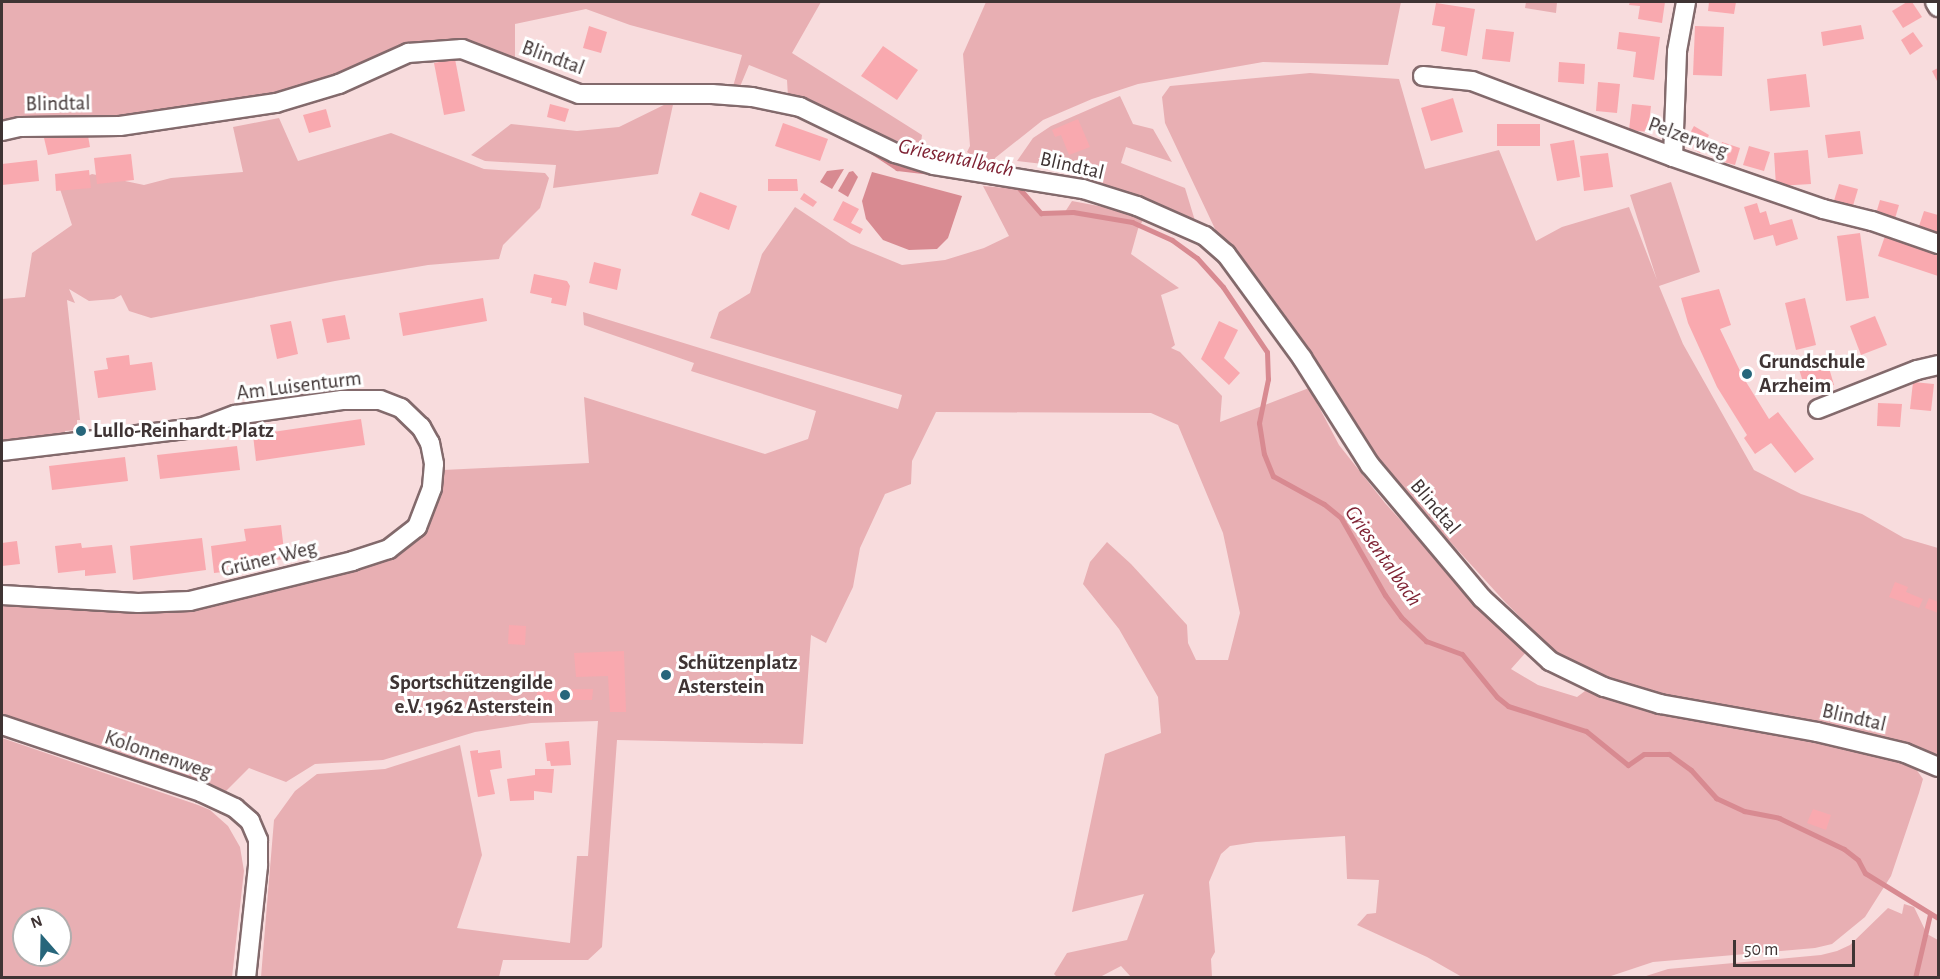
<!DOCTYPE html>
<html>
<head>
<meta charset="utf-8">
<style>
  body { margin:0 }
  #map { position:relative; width:1940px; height:979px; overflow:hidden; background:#f8dcdd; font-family:"Alegreya Sans",sans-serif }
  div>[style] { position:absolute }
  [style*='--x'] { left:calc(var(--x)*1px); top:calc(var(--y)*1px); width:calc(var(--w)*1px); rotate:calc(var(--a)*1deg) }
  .green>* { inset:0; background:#e8afb3 }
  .water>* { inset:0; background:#d88a91 }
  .stream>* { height:5px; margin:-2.5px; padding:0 2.5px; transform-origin:2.5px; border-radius:2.5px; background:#d88a91 }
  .building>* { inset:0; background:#f9a9af }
  .roads { filter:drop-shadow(2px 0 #836a6c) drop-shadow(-2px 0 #836a6c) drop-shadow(0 2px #836a6c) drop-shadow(0 -2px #836a6c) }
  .minor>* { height:18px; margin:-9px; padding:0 9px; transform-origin:9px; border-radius:9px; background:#fff }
  .dots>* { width:16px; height:16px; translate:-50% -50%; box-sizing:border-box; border:3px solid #fff; border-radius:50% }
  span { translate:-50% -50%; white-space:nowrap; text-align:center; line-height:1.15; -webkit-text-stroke:6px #fff; paint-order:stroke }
  .street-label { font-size:21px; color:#3f3434 }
  .poi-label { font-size:21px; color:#3f3434; font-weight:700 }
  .left { translate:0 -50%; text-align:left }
  .right { translate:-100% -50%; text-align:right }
  .water-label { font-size:22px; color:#7f2334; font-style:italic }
  .frame { position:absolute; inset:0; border:3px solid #3f3434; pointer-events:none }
  .north { position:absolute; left:12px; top:907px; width:60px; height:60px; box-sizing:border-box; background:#fff; border:2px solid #b2aeae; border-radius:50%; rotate:340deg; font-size:16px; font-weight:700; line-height:24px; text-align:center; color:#3f3434 }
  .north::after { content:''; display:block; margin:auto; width:21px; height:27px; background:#27667b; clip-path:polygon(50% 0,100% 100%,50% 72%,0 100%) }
  .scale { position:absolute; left:1733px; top:940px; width:122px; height:27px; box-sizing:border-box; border:3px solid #3f3434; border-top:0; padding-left:8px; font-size:18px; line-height:21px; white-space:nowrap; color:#3f3434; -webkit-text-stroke:4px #fff; paint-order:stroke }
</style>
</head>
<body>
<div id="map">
  <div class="green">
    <div style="clip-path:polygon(2px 2px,821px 2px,792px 53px,922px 135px,920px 150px,788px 97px,787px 80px,749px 65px,739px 89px,732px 90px,742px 55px,630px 25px,586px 9px,515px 24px,515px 63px,458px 45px,316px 88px,102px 122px,69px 117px,45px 117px,39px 122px,2px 121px)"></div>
    <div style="clip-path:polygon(986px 2px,1401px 2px,1388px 65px,1263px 62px,1138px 84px,1092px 99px,1043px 120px,995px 158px,993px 166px,984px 165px,967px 152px,970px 146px,963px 54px)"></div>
    <div style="clip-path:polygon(1526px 2px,1557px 2px,1556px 13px,1525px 8px)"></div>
    <div style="clip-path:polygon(1310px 73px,1399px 79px,1425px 169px,1499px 150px,1536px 241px,1562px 227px,1629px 207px,1657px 280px,1630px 195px,1671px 182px,1700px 272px,1659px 286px,1683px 344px,1754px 470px,1801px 494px,1862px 514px,1904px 538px,1938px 548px,1938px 754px,1652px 696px,1557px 654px,1506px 603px,1380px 465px,1247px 268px,1216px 231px,1165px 123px,1162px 97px,1170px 86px)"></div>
    <div style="clip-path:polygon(1120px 96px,1133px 124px,1153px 129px,1172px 162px,1126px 147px,1121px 163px,1185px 188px,1196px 224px,1113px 189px,1043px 164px,1017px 161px,1033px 138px,1051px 126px)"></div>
    <div style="clip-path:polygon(674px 100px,658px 174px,553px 188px,556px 165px,485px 161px,471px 155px,511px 124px,577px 131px,619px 127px)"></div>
    <div style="clip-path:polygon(279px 118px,298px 161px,391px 133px,484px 169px,545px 173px,549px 178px,540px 208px,503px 245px,499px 259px,428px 265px,335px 281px,151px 318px,129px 311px,121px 295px,114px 299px,89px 301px,69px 289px,75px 303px,67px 300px,80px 420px,77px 420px,77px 430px,65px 431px,65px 435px,2px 443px,2px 299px,25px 297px,32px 253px,72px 225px,60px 189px,92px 174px,144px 185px,171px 178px,243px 172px,233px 127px)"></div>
    <div style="clip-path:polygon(983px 186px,1018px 189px,1040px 215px,1063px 215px,1072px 201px,1146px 215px,1138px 229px,1131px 254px,1179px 288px,1161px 295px,1175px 345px,1171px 348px,1180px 352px,1222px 396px,1220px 422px,1309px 388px,1339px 445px,1385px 503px,1465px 591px,1528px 650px,1511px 669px,1538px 685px,1577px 697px,1589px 688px,1831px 739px,1911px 762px,1923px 779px,1919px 793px,1891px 876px,1865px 917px,1832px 944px,1815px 948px,1653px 962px,1608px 977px,1462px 977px,1427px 957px,1357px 925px,1367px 914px,1376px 913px,1379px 880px,1347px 879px,1345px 836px,1256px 842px,1230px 846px,1221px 854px,1209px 882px,1215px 952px,1211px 959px,1212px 977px,1131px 977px,1121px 966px,1100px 977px,1057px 977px,1054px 974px,1067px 953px,1127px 940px,1144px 894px,1072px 912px,1105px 754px,1161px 733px,1158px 697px,1119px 629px,1083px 584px,1090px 562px,1107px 542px,1131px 564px,1187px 625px,1188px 643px,1196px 660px,1228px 660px,1240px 613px,1223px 533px,1178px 425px,1151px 413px,936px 412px,912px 461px,911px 484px,885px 494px,860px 548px,853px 587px,826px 643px,811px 635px,803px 744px,617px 740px,602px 947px,588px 960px,503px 960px,499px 977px,261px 977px,274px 820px,295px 791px,317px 774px,385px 769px,460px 745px,482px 855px,457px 928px,570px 943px,577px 856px,588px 856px,598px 721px,531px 723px,475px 732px,383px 760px,315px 764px,286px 782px,249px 768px,226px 791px,2px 714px,2px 601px,138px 611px,172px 611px,226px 602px,350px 570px,426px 524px,435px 509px,443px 470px,589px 463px,584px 397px,765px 454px,808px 439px,816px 411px,691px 371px,694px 363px,584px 325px,583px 312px,898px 409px,902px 395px,710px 338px,719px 312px,750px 293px,762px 254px,795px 207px,851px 244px,902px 265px,945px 260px,984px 248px,1009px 236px)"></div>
    <div style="clip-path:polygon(evenodd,2px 738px,198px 805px,210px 810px,228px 826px,240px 847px,244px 871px,232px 977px,2px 977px,2px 738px,24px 919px,60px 919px,60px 955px,24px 955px,24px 919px)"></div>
    <div style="clip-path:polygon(1904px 904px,1914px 907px,1927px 934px,1938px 940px,1938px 977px,1643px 977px,1668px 969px,1821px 955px,1837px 951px,1850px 945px,1888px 908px,1902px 914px)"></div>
  </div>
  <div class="water">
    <div style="clip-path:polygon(844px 169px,832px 189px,820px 182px,827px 171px)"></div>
    <div style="clip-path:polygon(853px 171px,858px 177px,848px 197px,838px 191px,849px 172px)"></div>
    <div style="clip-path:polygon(872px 172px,962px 196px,948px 238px,937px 249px,909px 250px,883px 240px,866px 219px,862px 201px)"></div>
  </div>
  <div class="stream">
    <div style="--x:868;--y:149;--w:35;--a:33"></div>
    <div style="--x:897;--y:168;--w:34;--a:7"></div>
    <div style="--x:969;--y:179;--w:50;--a:9.3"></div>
    <div style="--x:1018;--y:187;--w:35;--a:49"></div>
    <div style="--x:1041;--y:213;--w:32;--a:-2"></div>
    <div style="--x:1073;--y:212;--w:60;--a:9.6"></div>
    <div style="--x:1132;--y:222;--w:44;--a:24.2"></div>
    <div style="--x:1172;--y:240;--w:31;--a:36"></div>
    <div style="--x:1197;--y:258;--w:39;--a:48"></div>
    <div style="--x:1223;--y:287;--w:78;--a:55.9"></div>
    <div style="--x:1267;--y:352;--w:27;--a:88"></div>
    <div style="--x:1268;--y:379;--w:45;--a:101.6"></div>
    <div style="--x:1259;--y:423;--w:31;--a:81"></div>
    <div style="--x:1264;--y:454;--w:24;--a:68"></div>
    <div style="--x:1273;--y:476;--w:58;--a:28.8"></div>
    <div style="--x:1324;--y:504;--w:22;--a:39"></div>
    <div style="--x:1341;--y:518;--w:89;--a:60.3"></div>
    <div style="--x:1385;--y:595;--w:27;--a:54"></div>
    <div style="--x:1401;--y:617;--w:35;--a:44"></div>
    <div style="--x:1426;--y:641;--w:38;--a:20"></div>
    <div style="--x:1462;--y:654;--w:55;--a:50.9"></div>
    <div style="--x:1497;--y:697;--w:14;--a:39"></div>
    <div style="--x:1508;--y:706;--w:82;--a:17.8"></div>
    <div style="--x:1586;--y:731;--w:54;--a:39"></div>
    <div style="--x:1628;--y:765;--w:19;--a:-35"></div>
    <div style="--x:1644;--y:754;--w:25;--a:0"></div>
    <div style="--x:1669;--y:754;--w:27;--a:36"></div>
    <div style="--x:1691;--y:770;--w:38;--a:48"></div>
    <div style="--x:1716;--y:798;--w:31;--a:25"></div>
    <div style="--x:1744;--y:811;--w:36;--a:11"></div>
    <div style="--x:1779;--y:818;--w:72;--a:25.5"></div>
    <div style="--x:1844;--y:849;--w:18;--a:38"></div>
    <div style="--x:1858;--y:860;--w:15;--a:62"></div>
    <div style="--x:1865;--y:873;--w:86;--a:31.7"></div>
    <div style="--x:1915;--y:978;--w:66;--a:-76.8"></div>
  </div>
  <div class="building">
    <div style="clip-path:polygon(1630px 2px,1665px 2px,1662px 23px,1638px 19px,1640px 6px,1629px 5px)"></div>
    <div style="clip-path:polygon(1709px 2px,1736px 2px,1734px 14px,1708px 11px)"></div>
    <div style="clip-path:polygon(1907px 2px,1912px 2px,1922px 17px,1903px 28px,1892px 11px)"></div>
    <div style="clip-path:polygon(1436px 3px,1475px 9px,1467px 56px,1441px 51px,1445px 27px,1432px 25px)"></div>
    <div style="clip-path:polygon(1861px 25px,1864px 39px,1823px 46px,1821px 32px)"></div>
    <div style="clip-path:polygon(589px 26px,607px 32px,601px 53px,583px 48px)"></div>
    <div style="clip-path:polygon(1695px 26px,1724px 27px,1722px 76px,1693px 75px)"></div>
    <div style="clip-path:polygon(1486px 29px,1514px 32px,1510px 62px,1482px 59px)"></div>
    <div style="clip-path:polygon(1619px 32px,1660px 37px,1654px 80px,1633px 77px,1636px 52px,1617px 49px)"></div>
    <div style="clip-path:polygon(1913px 32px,1923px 46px,1910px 55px,1901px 40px)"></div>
    <div style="clip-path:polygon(883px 46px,918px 70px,897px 100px,861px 76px)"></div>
    <div style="clip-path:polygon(455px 59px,465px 111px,444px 115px,434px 63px)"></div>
    <div style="clip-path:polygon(1559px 62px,1585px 64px,1584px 84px,1558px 82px)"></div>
    <div style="clip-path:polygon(1938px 68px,1938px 83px,1932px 71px)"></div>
    <div style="clip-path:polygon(1806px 74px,1810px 107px,1770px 111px,1767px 79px)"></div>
    <div style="clip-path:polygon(1598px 82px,1620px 84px,1617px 113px,1596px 111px)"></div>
    <div style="clip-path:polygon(1453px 98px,1463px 132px,1431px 141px,1421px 108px)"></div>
    <div style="clip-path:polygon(550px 104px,569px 109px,565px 122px,547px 117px)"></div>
    <div style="clip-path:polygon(1632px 104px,1651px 106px,1648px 132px,1629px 130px)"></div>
    <div style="clip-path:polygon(326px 109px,331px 127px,309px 133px,303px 115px)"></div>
    <div style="clip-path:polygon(1078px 119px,1090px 147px,1069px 155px,1061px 135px,1055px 137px,1052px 130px)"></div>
    <div style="clip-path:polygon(783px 123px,828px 139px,820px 161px,775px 146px)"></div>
    <div style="clip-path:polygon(1497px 124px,1540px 124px,1540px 146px,1497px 146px)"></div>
    <div style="clip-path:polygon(1694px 126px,1709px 135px,1700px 153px,1684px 144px)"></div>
    <div style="clip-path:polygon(87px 130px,90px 147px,48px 155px,44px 138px)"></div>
    <div style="clip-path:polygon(1860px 131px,1863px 154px,1828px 158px,1825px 135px)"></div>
    <div style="clip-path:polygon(1574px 140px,1580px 177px,1557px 181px,1550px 144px)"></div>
    <div style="clip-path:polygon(1722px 142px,1740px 148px,1735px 165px,1716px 160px)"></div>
    <div style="clip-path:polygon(1749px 146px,1770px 152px,1764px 171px,1743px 165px)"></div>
    <div style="clip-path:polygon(1808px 150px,1811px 184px,1776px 186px,1774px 153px)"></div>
    <div style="clip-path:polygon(1608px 153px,1613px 187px,1584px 191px,1580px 156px)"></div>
    <div style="clip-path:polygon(131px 154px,134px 180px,97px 184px,94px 158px)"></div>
    <div style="clip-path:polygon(37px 160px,39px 181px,2px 185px,2px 164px)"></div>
    <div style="clip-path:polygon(89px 170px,91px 188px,56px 191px,55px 174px)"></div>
    <div style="clip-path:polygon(768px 179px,797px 179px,798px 191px,768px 191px)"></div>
    <div style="clip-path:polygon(1839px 184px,1858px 189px,1852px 209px,1833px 204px)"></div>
    <div style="clip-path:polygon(700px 192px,737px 206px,729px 230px,691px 215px)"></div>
    <div style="clip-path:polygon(804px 193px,817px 202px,813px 207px,800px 199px)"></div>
    <div style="clip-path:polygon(1880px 200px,1899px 205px,1894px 222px,1875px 217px)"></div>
    <div style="clip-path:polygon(843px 201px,859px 209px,851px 223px,863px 229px,860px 234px,833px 220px)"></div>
    <div style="clip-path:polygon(1757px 203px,1760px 213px,1766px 211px,1770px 225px,1792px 219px,1798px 239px,1776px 246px,1773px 235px,1754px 240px,1744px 207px)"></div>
    <div style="clip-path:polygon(1924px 211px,1938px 215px,1938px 235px,1918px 229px)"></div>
    <div style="clip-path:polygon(1860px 233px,1869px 298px,1846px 301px,1837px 236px)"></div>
    <div style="clip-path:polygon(1885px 236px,1938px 253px,1938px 276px,1878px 256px)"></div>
    <div style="clip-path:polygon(594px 262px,621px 269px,617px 290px,589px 283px)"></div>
    <div style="clip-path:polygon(534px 274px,567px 281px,570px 286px,566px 306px,551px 303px,552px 298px,530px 293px)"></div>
    <div style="clip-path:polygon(1719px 289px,1731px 325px,1720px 329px,1743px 377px,1769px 419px,1778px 412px,1814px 459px,1795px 473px,1771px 443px,1755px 454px,1744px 438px,1747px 435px,1717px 387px,1688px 323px,1681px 298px)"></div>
    <div style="clip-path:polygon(483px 298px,487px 321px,403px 336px,399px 313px)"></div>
    <div style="clip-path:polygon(1805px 298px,1816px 345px,1796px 350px,1785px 303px)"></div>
    <div style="clip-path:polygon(345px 315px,350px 339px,327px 343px,322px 319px)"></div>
    <div style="clip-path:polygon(1875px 316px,1887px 345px,1861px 355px,1850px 326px)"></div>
    <div style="clip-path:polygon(291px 321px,298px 354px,277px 359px,270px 325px)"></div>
    <div style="clip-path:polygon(1219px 321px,1238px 330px,1224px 358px,1240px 373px,1229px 385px,1201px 359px)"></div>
    <div style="clip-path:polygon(129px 355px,130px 365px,152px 362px,156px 390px,98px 398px,94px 371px,108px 369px,106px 358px)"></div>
    <div style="clip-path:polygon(1827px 361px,1834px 385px,1806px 392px,1799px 369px)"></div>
    <div style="clip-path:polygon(1913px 382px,1934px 384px,1931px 411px,1910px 409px)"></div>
    <div style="clip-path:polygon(1878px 403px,1902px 404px,1900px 427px,1877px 426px)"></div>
    <div style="clip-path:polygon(361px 419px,365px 445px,256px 461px,253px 435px)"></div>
    <div style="clip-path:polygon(237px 446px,240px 470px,160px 479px,157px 455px)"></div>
    <div style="clip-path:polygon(125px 457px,128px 481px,52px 490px,49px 466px)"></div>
    <div style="clip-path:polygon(281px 525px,285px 559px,248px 563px,249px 569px,214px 573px,211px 546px,246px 541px,244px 529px)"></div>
    <div style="clip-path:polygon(202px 538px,206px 570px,133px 580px,130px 546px)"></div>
    <div style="clip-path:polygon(17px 541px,20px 564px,2px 566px,2px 543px)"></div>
    <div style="clip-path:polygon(81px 543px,82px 548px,112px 545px,116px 573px,85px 576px,85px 570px,58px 573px,55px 546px)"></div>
    <div style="clip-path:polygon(1895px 582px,1908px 587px,1906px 592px,1923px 599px,1919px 608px,1889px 597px)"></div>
    <div style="clip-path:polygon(1929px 598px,1938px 602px,1938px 613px,1925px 608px)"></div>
    <div style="clip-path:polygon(509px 625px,526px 626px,525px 645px,508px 644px)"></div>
    <div style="clip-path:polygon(624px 651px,626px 712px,610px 712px,608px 676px,576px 677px,574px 653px)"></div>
    <div style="clip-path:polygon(593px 689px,592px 700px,537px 700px,537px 690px)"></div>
    <div style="clip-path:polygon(569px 741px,571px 765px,551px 766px,550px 761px,547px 761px,545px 743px)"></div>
    <div style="clip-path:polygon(478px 750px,478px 753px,500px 750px,502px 768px,490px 770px,495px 794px,478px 797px,470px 751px)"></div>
    <div style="clip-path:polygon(535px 769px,554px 769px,552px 793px,534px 791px,534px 800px,510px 801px,507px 779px,535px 775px)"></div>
    <div style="clip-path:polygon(1813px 809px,1831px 815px,1826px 830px,1807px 823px)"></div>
  </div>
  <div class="roads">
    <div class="minor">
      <div style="--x:1935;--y:2;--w:6;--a:59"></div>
      <div style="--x:1423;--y:76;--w:49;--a:5.8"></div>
      <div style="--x:1472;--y:81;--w:215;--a:20.7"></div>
      <div style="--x:1673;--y:157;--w:159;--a:19.1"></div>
      <div style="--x:1823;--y:209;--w:50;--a:13.8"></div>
      <div style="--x:1872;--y:221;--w:70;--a:19.2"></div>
      <div style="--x:2;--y:131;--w:18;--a:-13"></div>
      <div style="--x:20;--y:127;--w:100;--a:-0.6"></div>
      <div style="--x:120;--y:126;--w:158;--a:-8.4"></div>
      <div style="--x:276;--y:103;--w:66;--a:-16.8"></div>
      <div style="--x:339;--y:84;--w:76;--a:-24.2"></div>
      <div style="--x:408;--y:53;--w:54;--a:-4.2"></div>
      <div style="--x:462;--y:49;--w:125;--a:21"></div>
      <div style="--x:579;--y:94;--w:133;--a:0"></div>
      <div style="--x:712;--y:94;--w:40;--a:4.3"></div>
      <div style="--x:752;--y:97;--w:49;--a:11.8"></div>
      <div style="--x:800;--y:107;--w:106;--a:25.8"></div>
      <div style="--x:895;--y:153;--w:41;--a:17.1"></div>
      <div style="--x:934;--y:165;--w:151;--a:9.2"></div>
      <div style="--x:1083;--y:189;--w:57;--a:17.5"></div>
      <div style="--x:1137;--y:206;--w:74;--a:23.8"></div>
      <div style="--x:1205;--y:236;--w:28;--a:41"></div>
      <div style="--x:1226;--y:254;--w:129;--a:53.8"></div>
      <div style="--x:1302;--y:358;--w:127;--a:57.6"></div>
      <div style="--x:1370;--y:465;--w:174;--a:49.9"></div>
      <div style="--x:1482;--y:598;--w:93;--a:42.8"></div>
      <div style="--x:1550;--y:661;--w:60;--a:25.7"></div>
      <div style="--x:1604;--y:687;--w:59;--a:16.9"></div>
      <div style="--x:1660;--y:704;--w:159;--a:10.1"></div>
      <div style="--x:1817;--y:732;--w:90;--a:13.4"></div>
      <div style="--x:1905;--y:753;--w:36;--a:23"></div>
      <div style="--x:1673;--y:157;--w:106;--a:-87.8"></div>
      <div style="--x:1677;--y:51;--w:50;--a:-79.6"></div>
      <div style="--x:1818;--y:409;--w:106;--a:-21.5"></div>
      <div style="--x:1917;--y:370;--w:22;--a:-13"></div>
      <div style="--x:2;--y:451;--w:202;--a:-6.8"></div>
      <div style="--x:203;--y:427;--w:34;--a:-21"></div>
      <div style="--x:235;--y:415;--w:108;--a:-8"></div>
      <div style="--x:342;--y:400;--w:38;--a:0"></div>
      <div style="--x:380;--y:400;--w:22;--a:21"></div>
      <div style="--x:401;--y:408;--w:28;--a:44"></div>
      <div style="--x:421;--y:427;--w:18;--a:61"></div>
      <div style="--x:430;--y:443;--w:21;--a:79"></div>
      <div style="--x:434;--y:464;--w:24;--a:95"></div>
      <div style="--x:432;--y:488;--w:42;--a:111"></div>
      <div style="--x:417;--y:527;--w:36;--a:142"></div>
      <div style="--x:389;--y:549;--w:38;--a:162"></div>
      <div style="--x:353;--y:561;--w:168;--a:166.2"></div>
      <div style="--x:190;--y:601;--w:52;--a:177.8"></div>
      <div style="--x:138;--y:603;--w:136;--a:-176.6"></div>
      <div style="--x:2;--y:725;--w:210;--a:18.6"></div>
      <div style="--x:201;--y:792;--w:38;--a:25"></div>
      <div style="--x:235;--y:808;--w:20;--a:41"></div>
      <div style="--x:250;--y:821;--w:21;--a:67"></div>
      <div style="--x:258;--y:840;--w:26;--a:90"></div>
      <div style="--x:258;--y:866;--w:113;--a:96.1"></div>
    </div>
  </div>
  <div class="dots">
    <div style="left:1747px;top:374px;background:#27667b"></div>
    <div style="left:81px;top:431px;background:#27667b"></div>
    <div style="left:666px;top:675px;background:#27667b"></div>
    <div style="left:565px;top:695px;background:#27667b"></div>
  </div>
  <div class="street-label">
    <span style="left:553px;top:58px;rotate:20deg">Blindtal</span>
    <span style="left:58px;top:104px;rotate:-1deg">Blindtal</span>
    <span style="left:1688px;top:138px;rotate:20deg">Pelzerweg</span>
    <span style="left:1072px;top:166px;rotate:13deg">Blindtal</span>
    <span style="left:299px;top:386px;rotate:-7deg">Am Luisenturm</span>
    <span style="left:1435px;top:507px;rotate:50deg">Blindtal</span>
    <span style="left:269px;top:559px;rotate:-14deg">Grüner Weg</span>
    <span style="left:1854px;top:718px;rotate:13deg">Blindtal</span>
    <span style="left:158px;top:755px;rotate:19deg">Kolonnenweg</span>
  </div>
  <div class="poi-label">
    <span class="left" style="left:1759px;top:374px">Grundschule<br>Arzheim</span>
    <span class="left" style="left:93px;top:431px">Lullo-Reinhardt-Platz</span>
    <span class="left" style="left:678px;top:675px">Schützenplatz<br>Asterstein</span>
    <span class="right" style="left:553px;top:695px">Sportschützengilde<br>e.V. 1962 Asterstein</span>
  </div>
  <div class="water-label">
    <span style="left:956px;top:158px;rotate:12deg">Griesentalbach</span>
    <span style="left:1383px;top:556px;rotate:55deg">Griesentalbach</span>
  </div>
  <div class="frame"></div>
  <div class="north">N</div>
  <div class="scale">50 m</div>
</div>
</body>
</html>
